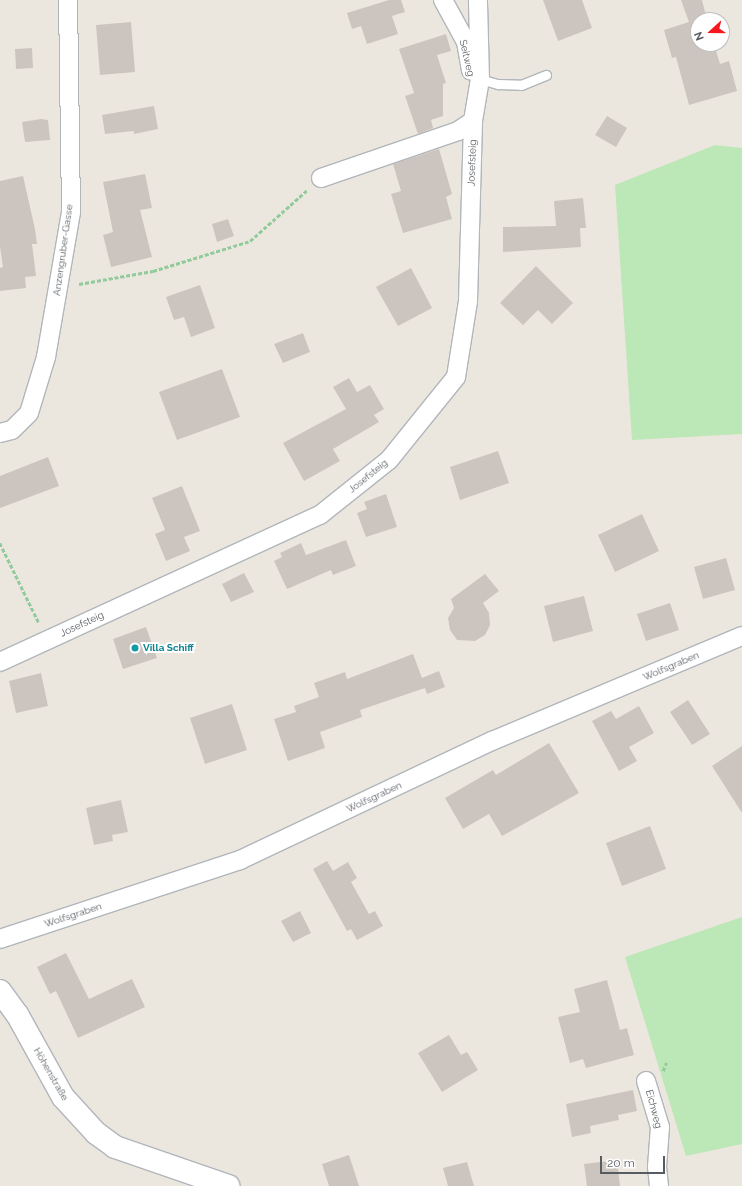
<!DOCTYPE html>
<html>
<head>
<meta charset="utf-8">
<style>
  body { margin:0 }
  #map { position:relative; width:742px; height:1186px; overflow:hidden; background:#ece7de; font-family:Raleway,sans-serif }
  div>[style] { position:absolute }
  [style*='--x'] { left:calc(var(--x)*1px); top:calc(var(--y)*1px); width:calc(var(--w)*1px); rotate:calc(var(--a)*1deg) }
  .green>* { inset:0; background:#bce7b7 }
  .building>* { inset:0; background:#ccc5bf }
  .path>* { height:2.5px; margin-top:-1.25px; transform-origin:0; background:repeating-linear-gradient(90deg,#91cb9b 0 4px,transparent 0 6px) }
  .roads { filter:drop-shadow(1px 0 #b1b6bb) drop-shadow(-1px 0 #b1b6bb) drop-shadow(0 1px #b1b6bb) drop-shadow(0 -1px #b1b6bb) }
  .lane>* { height:9px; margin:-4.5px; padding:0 4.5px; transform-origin:4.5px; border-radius:4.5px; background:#fff }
  .street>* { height:18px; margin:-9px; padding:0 9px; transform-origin:9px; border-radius:9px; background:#fff }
  .secondary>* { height:22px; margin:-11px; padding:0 11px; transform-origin:11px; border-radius:11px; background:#fff }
  .dots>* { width:11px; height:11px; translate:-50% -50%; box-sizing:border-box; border:2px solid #fff; border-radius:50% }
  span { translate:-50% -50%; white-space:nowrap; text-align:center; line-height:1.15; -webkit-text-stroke:4px #fff; paint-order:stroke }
  .street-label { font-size:10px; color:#575c61 }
  .culture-label { font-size:10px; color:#0d838f; font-weight:700 }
  .left { translate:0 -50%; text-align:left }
  .north { position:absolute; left:690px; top:12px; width:40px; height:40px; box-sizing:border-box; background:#fff; border:1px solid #bcbec0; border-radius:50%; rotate:249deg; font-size:11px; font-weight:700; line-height:16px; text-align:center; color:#575c61 }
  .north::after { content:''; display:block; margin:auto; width:14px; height:18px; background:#f7181f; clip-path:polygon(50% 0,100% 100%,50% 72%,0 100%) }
  .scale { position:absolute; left:600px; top:1156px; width:65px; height:18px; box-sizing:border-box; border:2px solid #575c61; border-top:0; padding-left:5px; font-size:12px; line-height:14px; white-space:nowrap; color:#575c61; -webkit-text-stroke:3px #fff; paint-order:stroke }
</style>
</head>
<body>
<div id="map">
  <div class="green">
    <div style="clip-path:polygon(715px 145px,742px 148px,742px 434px,632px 440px,615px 185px)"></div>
    <div style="clip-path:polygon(742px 917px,742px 1144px,686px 1156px,625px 957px)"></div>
  </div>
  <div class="building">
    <div style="clip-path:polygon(389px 0,401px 0,405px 12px,392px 16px,398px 34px,367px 44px,361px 26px,352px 29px,347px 13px)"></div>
    <div style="clip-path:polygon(543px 0,582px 0,592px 28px,558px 41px)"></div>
    <div style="clip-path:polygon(681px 0,702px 0,707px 20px,698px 20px,698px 44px,714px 44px,720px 64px,729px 61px,737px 91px,689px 105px,676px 57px,672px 58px,664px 30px,689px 22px)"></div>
    <div style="clip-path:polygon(131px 22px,135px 72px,100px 75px,96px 25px)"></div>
    <div style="clip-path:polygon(446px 34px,451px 51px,437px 55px,446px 83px,443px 84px,443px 116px,431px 120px,433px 128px,418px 134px,405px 96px,414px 93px,399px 49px)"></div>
    <div style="clip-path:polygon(32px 48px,33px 68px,16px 69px,15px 49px)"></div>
    <div style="clip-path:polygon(154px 106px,158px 129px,134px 134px,134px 131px,105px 134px,102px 115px)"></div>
    <div style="clip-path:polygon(607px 116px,627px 128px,616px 147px,595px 135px)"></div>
    <div style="clip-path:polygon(41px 119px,48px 120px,50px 140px,25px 142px,22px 122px)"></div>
    <div style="clip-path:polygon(439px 149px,452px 194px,446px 197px,452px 219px,403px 233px,391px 194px,401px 191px,393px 164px)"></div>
    <div style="clip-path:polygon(145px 174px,152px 208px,140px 210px,152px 257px,111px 267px,103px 235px,113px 232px,103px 182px)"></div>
    <div style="clip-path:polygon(23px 176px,35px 229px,37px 244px,32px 244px,36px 276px,25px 277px,26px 288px,0 291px,0 268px,3px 267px,0 247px,0 181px)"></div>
    <div style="clip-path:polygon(583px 198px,586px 228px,580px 228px,581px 247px,503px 252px,503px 227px,556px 226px,554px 201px)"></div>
    <div style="clip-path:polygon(228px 219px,234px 236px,217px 242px,212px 224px)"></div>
    <div style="clip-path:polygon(536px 266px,573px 303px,552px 324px,538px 310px,523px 325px,500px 303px)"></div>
    <div style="clip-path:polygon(411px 268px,432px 308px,398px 326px,376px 287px)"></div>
    <div style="clip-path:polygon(200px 285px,215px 328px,191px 337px,184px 317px,174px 320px,166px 297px)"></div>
    <div style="clip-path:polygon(303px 333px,310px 352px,283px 363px,274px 344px)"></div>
    <div style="clip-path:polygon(222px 369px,240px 417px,177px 440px,159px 392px)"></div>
    <div style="clip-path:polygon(349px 378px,357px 392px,370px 385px,384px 409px,374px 415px,379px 422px,333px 449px,340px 461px,304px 481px,283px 443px,346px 409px,333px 387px)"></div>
    <div style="clip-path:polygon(498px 451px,509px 483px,460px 500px,450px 467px)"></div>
    <div style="clip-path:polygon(48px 457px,59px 486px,0 508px,0 476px)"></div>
    <div style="clip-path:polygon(182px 486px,200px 531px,184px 537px,190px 551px,166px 561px,155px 534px,165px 530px,152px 498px)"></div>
    <div style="clip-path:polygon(386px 494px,397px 527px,366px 537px,357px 513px,367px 509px,364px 502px)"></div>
    <div style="clip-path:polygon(642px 514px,659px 551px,615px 572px,598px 535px)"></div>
    <div style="clip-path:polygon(346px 540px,356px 566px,333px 575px,331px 570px,287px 589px,274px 561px,282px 557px,280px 553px,301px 543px,306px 555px)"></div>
    <div style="clip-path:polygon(726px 558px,735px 590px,703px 599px,694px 567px)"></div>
    <div style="clip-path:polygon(244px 573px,254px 592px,231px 602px,222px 584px)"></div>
    <div style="clip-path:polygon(485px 574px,499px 591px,483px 603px,489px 613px,490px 625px,485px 635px,475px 641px,457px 640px,450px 630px,448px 618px,454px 608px,451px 599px)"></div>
    <div style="clip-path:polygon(584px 596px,593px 631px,553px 642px,544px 606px)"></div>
    <div style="clip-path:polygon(670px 603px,679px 630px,646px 641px,637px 614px)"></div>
    <div style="clip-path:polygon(146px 627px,157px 658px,123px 669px,113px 639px)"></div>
    <div style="clip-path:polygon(413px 654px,422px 678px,439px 671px,445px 687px,427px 694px,425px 688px,360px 710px,362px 717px,320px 732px,325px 748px,288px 761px,274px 719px,296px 712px,294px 706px,319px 697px,314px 683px,345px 672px,347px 679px)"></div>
    <div style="clip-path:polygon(41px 673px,48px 706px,16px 713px,9px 681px)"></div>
    <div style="clip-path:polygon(688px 700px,710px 734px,692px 745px,670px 712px)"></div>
    <div style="clip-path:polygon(232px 704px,247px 750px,205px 764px,190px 718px)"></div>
    <div style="clip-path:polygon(639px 706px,654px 733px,629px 747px,637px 761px,619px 771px,592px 721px,611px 711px,616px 719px)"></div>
    <div style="clip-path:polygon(549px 743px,579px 793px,502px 836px,489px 814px,463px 829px,445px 798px,493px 770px,496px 775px)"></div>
    <div style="clip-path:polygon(742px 746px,742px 813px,712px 766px)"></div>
    <div style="clip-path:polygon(121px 800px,128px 832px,112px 835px,113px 841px,94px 845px,86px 808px)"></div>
    <div style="clip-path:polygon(650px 826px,666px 869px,622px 886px,606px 843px)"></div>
    <div style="clip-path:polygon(327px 861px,333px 871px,348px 862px,357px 878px,351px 882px,369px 914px,375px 911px,383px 926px,357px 940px,351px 929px,347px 931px,313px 869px)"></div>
    <div style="clip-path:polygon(300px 911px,311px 933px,293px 942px,281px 921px)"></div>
    <div style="clip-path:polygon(66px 953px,89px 999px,132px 979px,145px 1007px,78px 1038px,56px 991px,50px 994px,37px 967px)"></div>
    <div style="clip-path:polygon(607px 980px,620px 1030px,627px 1028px,634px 1055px,586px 1068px,583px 1059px,570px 1063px,558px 1017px,580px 1012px,574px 989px)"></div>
    <div style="clip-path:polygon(449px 1035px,461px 1055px,467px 1052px,478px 1070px,442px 1092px,418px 1053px)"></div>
    <div style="clip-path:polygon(633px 1090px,637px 1111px,618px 1115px,619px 1120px,590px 1126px,591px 1133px,572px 1137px,566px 1104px)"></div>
    <div style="clip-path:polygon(349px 1155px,359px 1186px,329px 1186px,322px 1164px)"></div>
    <div style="clip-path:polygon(617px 1160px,620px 1186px,587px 1186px,584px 1164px)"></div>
    <div style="clip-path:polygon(467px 1162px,474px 1186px,448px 1186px,443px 1168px)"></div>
  </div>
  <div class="path">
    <div style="--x:79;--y:284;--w:75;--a:-10"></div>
    <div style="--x:153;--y:271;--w:102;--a:-17.2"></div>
    <div style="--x:250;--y:241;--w:76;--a:-41.8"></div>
    <div style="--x:0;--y:543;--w:89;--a:64"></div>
    <div style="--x:663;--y:1071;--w:9;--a:-69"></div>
  </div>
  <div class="roads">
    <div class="lane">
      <div style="--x:480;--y:79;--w:19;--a:16"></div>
      <div style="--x:498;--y:84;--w:23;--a:2"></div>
      <div style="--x:521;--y:85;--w:27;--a:-22"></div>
    </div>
    <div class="street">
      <div style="--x:443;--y:0;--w:48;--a:61.3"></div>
      <div style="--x:466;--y:42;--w:29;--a:80"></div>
      <div style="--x:321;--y:178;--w:145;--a:-18.9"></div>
      <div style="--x:458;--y:131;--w:18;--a:-34"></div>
      <div style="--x:0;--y:433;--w:12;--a:-14"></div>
      <div style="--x:12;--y:430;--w:24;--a:-45"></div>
      <div style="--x:29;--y:413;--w:59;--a:-73.1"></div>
      <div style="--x:46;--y:357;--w:147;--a:-80.2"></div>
      <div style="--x:71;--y:212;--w:212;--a:-90.8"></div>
      <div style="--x:0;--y:662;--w:352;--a:-24.7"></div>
      <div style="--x:320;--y:515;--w:88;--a:-38.6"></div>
      <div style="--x:389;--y:460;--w:107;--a:-51.1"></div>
      <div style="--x:456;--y:377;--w:77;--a:-81"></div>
      <div style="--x:468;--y:301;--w:180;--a:-88.4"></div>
      <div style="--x:473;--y:121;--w:43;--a:-80.5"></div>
      <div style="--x:480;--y:79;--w:79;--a:-91.5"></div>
      <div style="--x:0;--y:939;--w:253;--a:-18.2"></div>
      <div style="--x:240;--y:860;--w:279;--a:-25.3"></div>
      <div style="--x:492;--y:741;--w:271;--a:-22.8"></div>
      <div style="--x:646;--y:1081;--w:48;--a:73.1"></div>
      <div style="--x:660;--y:1127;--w:40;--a:94.3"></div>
      <div style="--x:657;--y:1167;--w:19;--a:84"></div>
    </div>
    <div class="secondary">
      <div style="--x:0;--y:991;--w:29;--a:54"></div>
      <div style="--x:17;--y:1014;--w:95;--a:61"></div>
      <div style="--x:63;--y:1097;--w:49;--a:47.5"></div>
      <div style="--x:96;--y:1133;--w:24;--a:36"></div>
      <div style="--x:115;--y:1147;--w:120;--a:19"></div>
    </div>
  </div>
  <div class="dots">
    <div style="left:135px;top:648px;background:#0f9aa8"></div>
  </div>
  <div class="street-label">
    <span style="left:467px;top:58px;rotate:77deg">Seitweg</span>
    <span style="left:472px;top:163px;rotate:-88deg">Josefsteig</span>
    <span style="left:63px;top:250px;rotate:-82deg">Anzengruber-Gasse</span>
    <span style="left:368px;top:476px;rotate:-39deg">Josefsteig</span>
    <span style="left:82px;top:624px;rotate:-25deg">Josefsteig</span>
    <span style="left:671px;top:666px;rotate:-23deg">Wolfsgraben</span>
    <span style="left:374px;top:797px;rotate:-25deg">Wolfsgraben</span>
    <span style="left:73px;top:915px;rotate:-18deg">Wolfsgraben</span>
    <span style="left:51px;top:1074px;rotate:60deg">Höhenstraße</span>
    <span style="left:654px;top:1109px;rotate:75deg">Eichweg</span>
  </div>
  <div class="culture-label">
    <span class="left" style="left:143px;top:648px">Villa Schiff</span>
  </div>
  <div class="north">N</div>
  <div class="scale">20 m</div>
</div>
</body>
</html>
